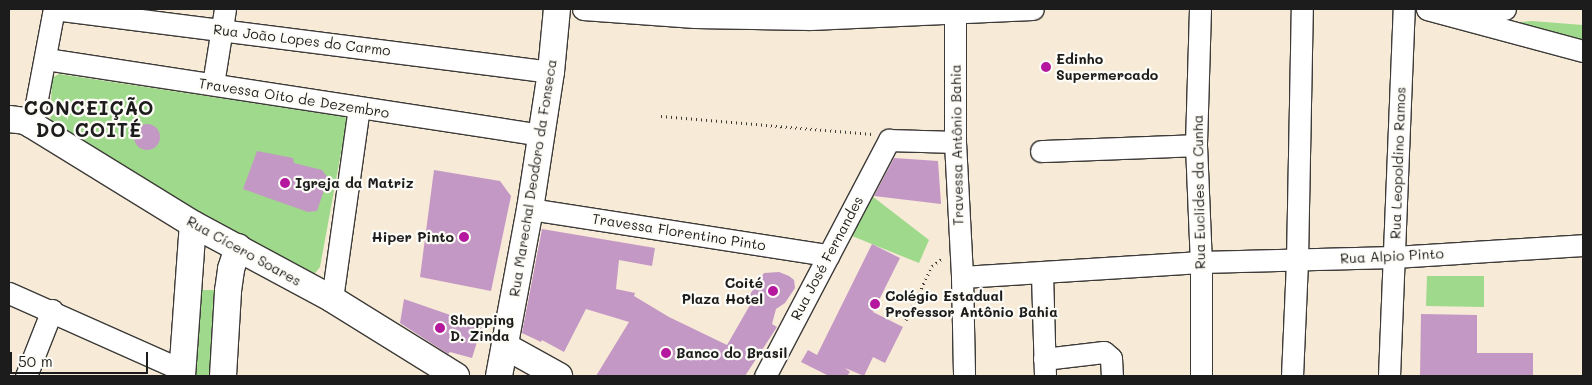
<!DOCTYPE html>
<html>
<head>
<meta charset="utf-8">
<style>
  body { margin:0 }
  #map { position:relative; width:1592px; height:385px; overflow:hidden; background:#f7ead7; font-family:Mali,sans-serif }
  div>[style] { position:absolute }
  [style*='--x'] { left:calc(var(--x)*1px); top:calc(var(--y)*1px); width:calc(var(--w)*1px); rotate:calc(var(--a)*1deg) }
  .green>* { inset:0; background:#9fd98b }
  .building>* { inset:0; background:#c498c5 }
  .round { border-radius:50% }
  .path>* { height:3px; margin-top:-1.5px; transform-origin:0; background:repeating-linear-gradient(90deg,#3d3b38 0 1px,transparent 0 5px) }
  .roads { filter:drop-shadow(1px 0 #3d3b38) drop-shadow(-1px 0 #3d3b38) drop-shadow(0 1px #3d3b38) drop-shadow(0 -1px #3d3b38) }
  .minor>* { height:21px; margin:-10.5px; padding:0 10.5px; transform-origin:10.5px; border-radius:10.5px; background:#fff }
  .major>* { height:26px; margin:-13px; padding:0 13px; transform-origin:13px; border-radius:13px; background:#fff }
  .dots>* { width:14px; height:14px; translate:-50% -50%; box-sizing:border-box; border:2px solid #fdfcf7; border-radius:50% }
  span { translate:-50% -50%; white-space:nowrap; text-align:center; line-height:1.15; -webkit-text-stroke:4.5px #fdfcf7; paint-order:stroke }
  .street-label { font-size:14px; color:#1c1c1c }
  .poi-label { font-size:14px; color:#1c1c1c; font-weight:700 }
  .left { translate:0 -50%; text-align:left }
  .right { translate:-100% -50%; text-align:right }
  .district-label { font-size:19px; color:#1c1c1c; font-weight:700; letter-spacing:1px }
  .frame { position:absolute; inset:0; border:10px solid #1c1c1c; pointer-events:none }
  .scale { position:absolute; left:10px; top:352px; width:138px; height:22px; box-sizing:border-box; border:2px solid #1c1c1c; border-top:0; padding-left:6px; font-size:15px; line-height:18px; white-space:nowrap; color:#1c1c1c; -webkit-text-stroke:4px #fdfcf7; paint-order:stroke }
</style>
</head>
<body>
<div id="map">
  <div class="green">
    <div style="clip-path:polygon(1532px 21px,1583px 25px,1583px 43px,1508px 23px)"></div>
    <div style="clip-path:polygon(59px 74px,345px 117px,347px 120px,320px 267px,312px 277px,50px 131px,52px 78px)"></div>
    <div style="clip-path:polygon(872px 196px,929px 240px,919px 263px,852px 236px)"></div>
    <div style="clip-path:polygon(1427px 276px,1484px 276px,1484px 307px,1426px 306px)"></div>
    <div style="clip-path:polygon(195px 290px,221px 290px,216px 376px,189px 376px)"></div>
  </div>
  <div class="building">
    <div class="round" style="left:134px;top:124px;width:26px;height:26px"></div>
    <div style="clip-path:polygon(257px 151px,293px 158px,294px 163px,322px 170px,328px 178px,317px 211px,308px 212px,243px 189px)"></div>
    <div style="clip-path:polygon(894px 158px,938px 161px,941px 204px,874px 196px)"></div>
    <div style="clip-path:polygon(434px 170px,500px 181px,511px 196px,491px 291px,420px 277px)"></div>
    <div style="clip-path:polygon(542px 229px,655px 248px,652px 266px,619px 260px,616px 289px,635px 293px,634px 296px,669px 317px,727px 345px,754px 298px,749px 296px,764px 273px,779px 272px,789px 276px,794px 280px,795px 288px,785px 303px,776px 309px,772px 324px,777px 327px,745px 376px,596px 376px,629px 322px,586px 309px,564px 352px,542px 340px,541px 342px,522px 333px)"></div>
    <div style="clip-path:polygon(872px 244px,900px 258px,873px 312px,903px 327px,885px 363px,873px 357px,864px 376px,845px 368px,850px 372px,847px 376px,829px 376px,801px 362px,808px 350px,817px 355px)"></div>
    <div style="clip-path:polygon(404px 299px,482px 326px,472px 358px,450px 352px,448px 354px,400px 323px)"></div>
    <div style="clip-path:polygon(1421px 314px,1477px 315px,1477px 353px,1533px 353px,1533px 376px,1420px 376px)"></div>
  </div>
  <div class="path">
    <div style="--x:661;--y:116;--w:212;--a:4.9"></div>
    <div style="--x:906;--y:320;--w:60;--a:-64.3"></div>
    <div style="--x:932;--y:266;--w:14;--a:-36"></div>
  </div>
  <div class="roads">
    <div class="minor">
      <div style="--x:54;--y:9;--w:501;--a:7.22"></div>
      <div style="--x:583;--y:9;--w:112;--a:4.1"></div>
      <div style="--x:695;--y:17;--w:115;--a:1"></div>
      <div style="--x:810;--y:19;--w:223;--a:-2.6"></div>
      <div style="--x:1200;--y:9;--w:136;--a:91.7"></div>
      <div style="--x:1196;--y:145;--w:117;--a:87.6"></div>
      <div style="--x:1201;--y:262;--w:114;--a:90"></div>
      <div style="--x:1427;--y:9;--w:162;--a:15.1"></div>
      <div style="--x:1459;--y:11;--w:46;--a:-2.5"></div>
      <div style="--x:955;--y:12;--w:130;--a:90"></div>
      <div style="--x:955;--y:142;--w:135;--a:87"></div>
      <div style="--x:962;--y:277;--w:99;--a:88.8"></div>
      <div style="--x:46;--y:59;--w:502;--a:8.71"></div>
      <div style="--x:213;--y:84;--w:76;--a:-80.9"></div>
      <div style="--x:32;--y:125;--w:118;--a:-79.3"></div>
      <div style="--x:1041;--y:151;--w:155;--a:-2.2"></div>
      <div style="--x:530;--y:209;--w:302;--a:8.8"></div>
      <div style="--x:1042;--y:274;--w:102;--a:88.3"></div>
      <div style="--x:962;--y:277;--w:239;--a:-3.6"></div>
      <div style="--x:1201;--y:262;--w:193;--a:-1.5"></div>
      <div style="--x:1394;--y:257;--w:189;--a:-3.6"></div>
      <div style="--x:9;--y:293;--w:189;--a:24"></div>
      <div style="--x:332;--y:299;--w:193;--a:-82"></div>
      <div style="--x:1044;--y:359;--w:60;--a:-6.7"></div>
      <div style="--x:1104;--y:352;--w:9;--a:41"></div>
      <div style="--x:1111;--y:358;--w:18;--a:87"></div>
      <div style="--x:26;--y:376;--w:71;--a:-68.5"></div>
      <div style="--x:765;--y:376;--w:267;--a:-62.3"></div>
      <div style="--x:889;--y:140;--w:66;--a:1.7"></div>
      <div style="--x:1292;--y:376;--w:116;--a:-87.5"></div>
      <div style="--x:1297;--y:260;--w:251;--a:-88.9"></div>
      <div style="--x:1389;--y:376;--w:367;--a:-87.7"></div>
    </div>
    <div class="major">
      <div style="--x:9;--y:119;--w:16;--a:7"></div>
      <div style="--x:25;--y:121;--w:8;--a:30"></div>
      <div style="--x:32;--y:125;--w:189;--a:31.6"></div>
      <div style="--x:193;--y:224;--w:158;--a:28.3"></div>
      <div style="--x:332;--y:299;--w:146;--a:31.8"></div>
      <div style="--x:505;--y:346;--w:62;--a:29.1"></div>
      <div style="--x:182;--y:376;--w:152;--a:-85.9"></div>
      <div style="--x:223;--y:376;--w:85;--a:-86.6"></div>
      <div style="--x:228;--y:291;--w:22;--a:-82"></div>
      <div style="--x:231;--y:269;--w:23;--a:-72"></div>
      <div style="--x:499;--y:376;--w:170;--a:-79.5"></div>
      <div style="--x:530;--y:209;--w:139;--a:-81.3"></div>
      <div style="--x:551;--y:72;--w:63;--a:-84.6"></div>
    </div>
  </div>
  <div class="dots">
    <div style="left:1046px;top:67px;background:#b5179e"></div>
    <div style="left:285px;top:183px;background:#b5179e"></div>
    <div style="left:464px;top:237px;background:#b5179e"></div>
    <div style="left:773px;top:291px;background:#b5179e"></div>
    <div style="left:875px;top:304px;background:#b5179e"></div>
    <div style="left:440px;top:328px;background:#b5179e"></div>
    <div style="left:666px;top:353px;background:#b5179e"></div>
  </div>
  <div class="street-label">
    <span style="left:302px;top:40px;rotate:7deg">Rua João Lopes do Carmo</span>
    <span style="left:294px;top:98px;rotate:9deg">Travessa Oito de Dezembro</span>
    <span style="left:957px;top:145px;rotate:-91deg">Travessa Antônio Bahia</span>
    <span style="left:1398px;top:163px;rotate:-88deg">Rua Leopoldino Ramos</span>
    <span style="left:533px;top:178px;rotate:-81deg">Rua Marechal Deodoro da Fonseca</span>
    <span style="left:1199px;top:192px;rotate:-91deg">Rua Euclides da Cunha</span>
    <span style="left:679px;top:232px;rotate:9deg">Travessa Florentino Pinto</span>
    <span style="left:244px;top:251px;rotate:29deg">Rua Cícero Soares</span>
    <span style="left:1392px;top:256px;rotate:-3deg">Rua Alpio Pinto</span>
    <span style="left:827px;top:258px;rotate:-62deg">Rua José Fernandes</span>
  </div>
  <div class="poi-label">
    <span class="left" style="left:1056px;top:67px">Edinho<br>Supermercado</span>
    <span class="left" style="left:295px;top:183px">Igreja da Matriz</span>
    <span class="right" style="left:454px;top:237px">Hiper Pinto</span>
    <span class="right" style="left:763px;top:291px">Coité<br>Plaza Hotel</span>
    <span class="left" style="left:885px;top:304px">Colégio Estadual<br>Professor Antônio Bahia</span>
    <span class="left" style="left:450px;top:328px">Shopping<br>D. Zinda</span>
    <span class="left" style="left:676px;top:353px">Banco do Brasil</span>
  </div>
  <div class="district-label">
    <span style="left:89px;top:119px">CONCEIÇÃO<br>DO COITÉ</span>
  </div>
  <div class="frame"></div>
  <div class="scale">50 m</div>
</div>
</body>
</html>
